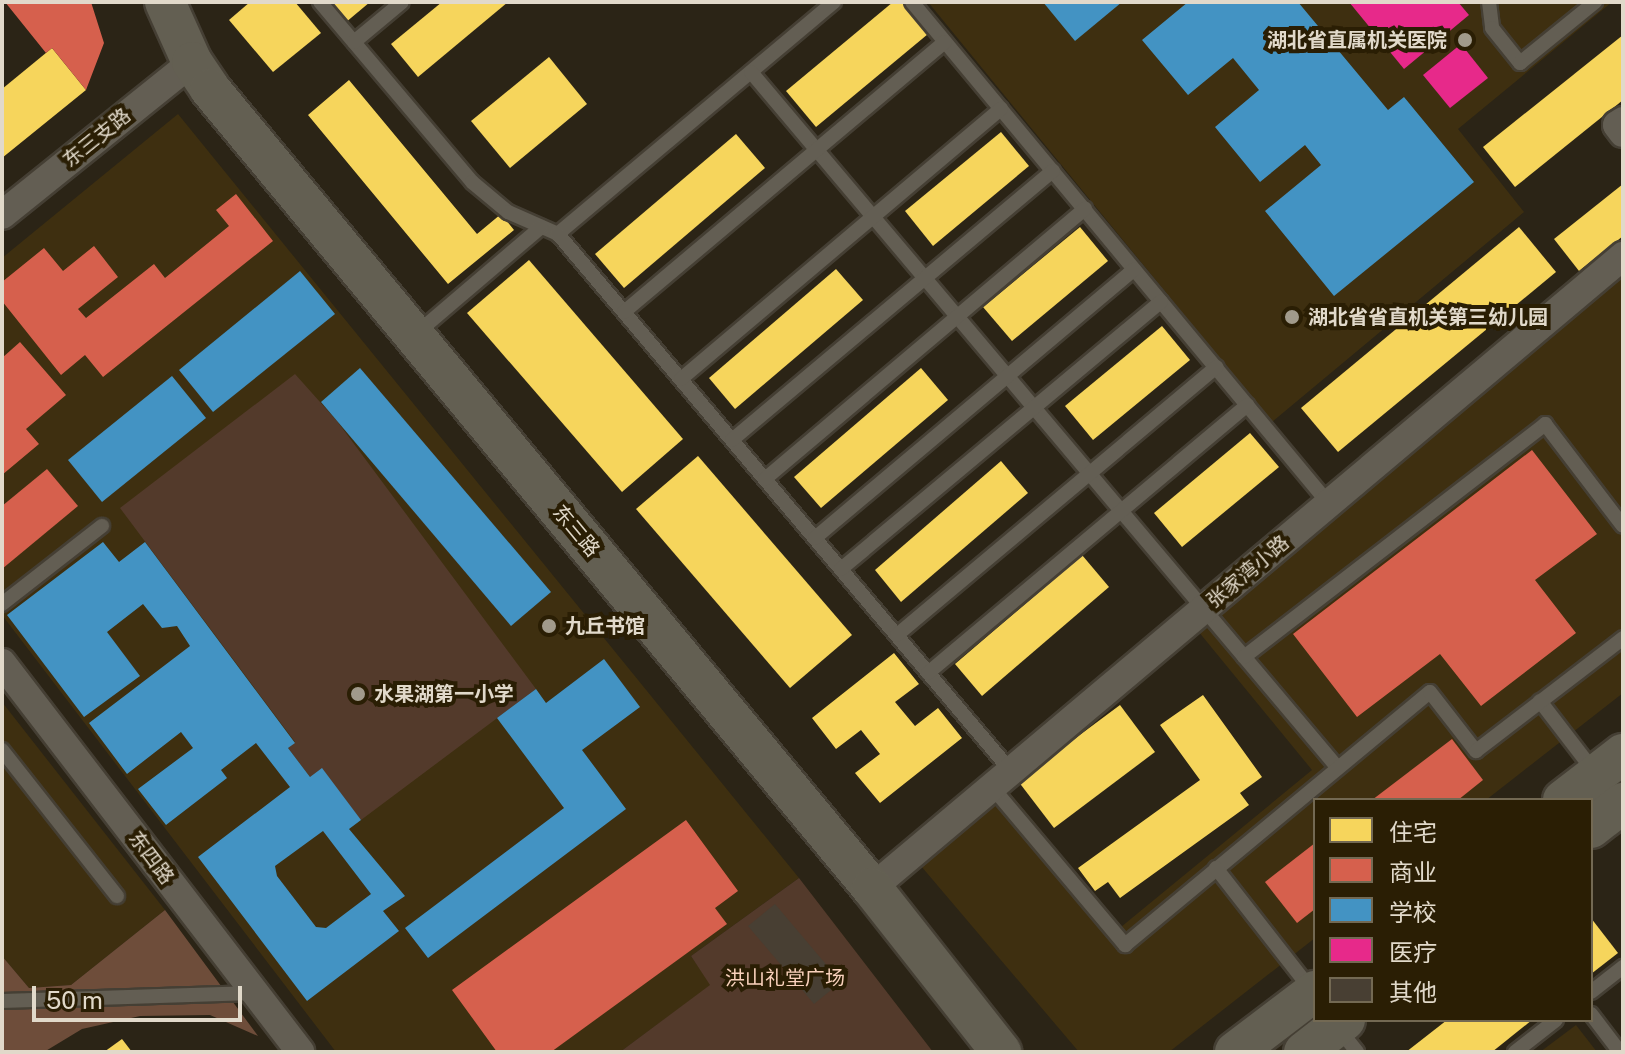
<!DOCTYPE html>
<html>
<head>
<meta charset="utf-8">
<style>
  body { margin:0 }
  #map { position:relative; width:1625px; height:1054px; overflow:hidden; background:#2b2416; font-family:"Public Sans","Noto Sans SC",sans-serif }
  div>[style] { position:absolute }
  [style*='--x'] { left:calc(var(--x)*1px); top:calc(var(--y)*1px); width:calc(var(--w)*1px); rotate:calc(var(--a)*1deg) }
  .built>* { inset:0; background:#3e2f10 }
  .green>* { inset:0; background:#533a2b }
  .forest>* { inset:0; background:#6e4d3a }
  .homes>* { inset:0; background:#f6d55c }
  .shops>* { inset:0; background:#d6604d }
  .schools>* { inset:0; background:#4393c3 }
  .health>* { inset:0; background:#e7298a }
  .building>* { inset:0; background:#483f33 }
  .roads { filter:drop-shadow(2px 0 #453f34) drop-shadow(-2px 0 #453f34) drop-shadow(0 2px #453f34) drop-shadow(0 -2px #453f34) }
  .lane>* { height:14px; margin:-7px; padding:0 7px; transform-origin:7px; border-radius:7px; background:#635e53 }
  .street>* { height:28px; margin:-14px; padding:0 14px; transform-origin:14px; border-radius:14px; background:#635e53 }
  .secondary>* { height:40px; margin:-20px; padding:0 20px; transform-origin:20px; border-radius:20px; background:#635f52 }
  .dots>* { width:22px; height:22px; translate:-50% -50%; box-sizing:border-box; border:4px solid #2a1e04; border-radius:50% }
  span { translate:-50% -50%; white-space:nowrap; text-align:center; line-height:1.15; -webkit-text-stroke:8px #2a1e04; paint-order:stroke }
  .poi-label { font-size:20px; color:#e1d9ca; font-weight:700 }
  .right { translate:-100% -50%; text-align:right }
  .left { translate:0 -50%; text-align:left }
  .street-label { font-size:20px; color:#e1d9ca }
  .park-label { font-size:20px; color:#f9d1bc }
  .frame { position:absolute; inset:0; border:4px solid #e1d9ca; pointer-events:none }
  .legend { position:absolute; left:1313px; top:798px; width:280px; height:224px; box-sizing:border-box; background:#2a1e04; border:2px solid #736953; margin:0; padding:10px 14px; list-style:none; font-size:24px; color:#e1d9ca }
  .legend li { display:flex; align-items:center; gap:16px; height:40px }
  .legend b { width:40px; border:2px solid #736953 }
  .scale { position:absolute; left:32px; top:986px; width:210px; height:36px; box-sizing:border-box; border:4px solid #e1d9ca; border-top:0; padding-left:10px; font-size:24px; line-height:28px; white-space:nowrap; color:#e1d9ca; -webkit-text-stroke:6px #2a1e04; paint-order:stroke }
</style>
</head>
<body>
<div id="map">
  <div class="built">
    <div style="clip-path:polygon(928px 2px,1612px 2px,1458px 129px,1524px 212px,1272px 422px)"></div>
    <div style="clip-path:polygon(178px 114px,799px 878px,691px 956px,711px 985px,620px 1052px,336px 1052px,2px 615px,2px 258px)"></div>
    <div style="clip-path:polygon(1623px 272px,1623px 693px,1486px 800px,1315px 800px,1315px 938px,1169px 1052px,1079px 1052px,921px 866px,1010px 793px,1121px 927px,1312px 770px,1198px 631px)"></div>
    <div style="clip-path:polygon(2px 702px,165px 910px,71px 985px,29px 988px,2px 956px)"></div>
    <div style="clip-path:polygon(1576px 1025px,1597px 1052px,1540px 1052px)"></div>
  </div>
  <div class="green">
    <div style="clip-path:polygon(295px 374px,337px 421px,536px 689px,361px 820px,310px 777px,288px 748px,295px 742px,120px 508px)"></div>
    <div style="clip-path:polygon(799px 878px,933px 1052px,620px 1052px,710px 985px,691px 956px)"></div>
  </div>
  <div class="forest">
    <div style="clip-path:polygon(165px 910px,258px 1036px,210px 1015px,140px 1016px,82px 1029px,44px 1052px,2px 1052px,2px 956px,29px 988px,71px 985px)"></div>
  </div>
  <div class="homes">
    <div style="clip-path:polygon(250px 2px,295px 2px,321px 33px,273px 72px,229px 20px)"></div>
    <div style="clip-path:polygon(328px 2px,370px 2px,345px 23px)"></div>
    <div style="clip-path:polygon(442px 2px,508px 2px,418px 77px,391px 44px)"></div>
    <div style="clip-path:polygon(893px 2px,902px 2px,928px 34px,816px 127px,786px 91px)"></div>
    <div style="clip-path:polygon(1623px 35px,1623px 100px,1515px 187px,1483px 147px)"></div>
    <div style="clip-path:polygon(52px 48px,86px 90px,2px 158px,2px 89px)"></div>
    <div style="clip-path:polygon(549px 57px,587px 104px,510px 168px,471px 121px)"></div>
    <div style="clip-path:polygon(349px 80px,477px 234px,501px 214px,514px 230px,448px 284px,308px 115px)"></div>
    <div style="clip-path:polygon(1001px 132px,1029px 166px,933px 246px,905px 211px)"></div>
    <div style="clip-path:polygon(736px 134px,765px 168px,624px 288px,595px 254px)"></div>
    <div style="clip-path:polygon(1623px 184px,1623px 236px,1579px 271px,1554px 239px)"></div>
    <div style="clip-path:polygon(1080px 227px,1108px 261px,1012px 341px,983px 307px)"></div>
    <div style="clip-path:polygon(1519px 227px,1556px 272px,1338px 452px,1301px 408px)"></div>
    <div style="clip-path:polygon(529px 260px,683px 439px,622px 492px,467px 313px)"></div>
    <div style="clip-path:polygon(836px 269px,863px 300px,735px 409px,709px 378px)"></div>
    <div style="clip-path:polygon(1162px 326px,1190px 360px,1093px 440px,1065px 406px)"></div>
    <div style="clip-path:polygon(921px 368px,948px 400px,821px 508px,794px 477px)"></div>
    <div style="clip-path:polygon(1250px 433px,1279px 467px,1182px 547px,1154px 513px)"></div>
    <div style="clip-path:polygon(698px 456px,852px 635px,790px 688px,636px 509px)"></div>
    <div style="clip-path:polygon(1001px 461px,1028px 493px,901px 602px,875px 570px)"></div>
    <div style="clip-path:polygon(1082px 555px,1109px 587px,982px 696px,955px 664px)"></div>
    <div style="clip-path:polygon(894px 653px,919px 684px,895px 702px,915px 726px,938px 708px,962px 738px,880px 803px,855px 773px,880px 754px,861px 730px,836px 749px,812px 718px)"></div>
    <div style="clip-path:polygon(1203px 695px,1262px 777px,1240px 793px,1249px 805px,1120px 898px,1108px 882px,1095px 891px,1078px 868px,1200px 780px,1160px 725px)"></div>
    <div style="clip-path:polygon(1120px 705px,1155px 752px,1054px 828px,1018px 781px)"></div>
    <div style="clip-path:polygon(1591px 918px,1618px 953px,1591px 974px)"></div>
    <div style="clip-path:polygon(1447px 1020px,1532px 1020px,1492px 1052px,1406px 1052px)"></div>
    <div style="clip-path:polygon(122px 1039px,132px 1052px,104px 1052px)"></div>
  </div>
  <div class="shops">
    <div style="clip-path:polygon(5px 2px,91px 2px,104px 43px,86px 90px,52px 48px,46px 53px)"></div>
    <div style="clip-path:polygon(236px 194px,273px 241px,103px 377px,85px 355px,61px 375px,2px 301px,2px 282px,44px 248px,63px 271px,94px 246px,118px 277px,78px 309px,86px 318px,154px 264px,165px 278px,229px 226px,216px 210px)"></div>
    <div style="clip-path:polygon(20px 342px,66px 395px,26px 429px,39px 444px,2px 475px,2px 358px)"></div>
    <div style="clip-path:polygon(1532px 450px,1597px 534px,1535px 580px,1576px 633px,1481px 706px,1440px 654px,1357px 717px,1293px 634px)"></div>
    <div style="clip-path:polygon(47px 469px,78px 506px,2px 569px,2px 506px)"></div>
    <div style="clip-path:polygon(1452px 739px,1483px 780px,1458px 800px,1372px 800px)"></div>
    <div style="clip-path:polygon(686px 820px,738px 891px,715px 908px,727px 924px,551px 1052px,497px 1052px,452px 990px)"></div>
    <div style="clip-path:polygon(1315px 843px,1315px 909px,1297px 923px,1265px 882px)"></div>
  </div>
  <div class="schools">
    <div style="clip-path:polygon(1043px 2px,1122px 2px,1075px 41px)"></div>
    <div style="clip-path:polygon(1188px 2px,1298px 2px,1388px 110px,1404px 97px,1474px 182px,1334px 296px,1265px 211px,1321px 165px,1305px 145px,1260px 182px,1215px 127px,1259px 90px,1233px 58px,1188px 95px,1142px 40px)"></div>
    <div style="clip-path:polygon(300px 271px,335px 314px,213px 412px,179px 370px)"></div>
    <div style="clip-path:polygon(360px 368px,551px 592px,511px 626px,321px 402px)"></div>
    <div style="clip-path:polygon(172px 376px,206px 418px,102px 502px,68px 460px)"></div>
    <div style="clip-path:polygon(evenodd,103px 542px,119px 562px,145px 542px,295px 743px,288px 748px,310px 777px,322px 768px,361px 820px,349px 829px,405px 896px,383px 911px,399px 931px,307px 1001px,198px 857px,290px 787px,256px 743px,221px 770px,227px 778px,166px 825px,138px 789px,193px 748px,181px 732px,127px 774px,89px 723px,190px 646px,177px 626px,162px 628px,143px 604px,107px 632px,140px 676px,84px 717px,7px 615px,103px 542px,323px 831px,371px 894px,326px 928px,316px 927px,277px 876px,275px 866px,323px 831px)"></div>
    <div style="clip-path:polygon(604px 659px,640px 707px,582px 750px,626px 809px,428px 958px,405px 928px,564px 808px,497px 718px,536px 689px,546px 703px)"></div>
  </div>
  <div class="health">
    <div style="clip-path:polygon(1349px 2px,1458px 2px,1469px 15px,1404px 69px)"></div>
    <div style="clip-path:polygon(1461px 44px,1488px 78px,1450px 108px,1423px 75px)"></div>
  </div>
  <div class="building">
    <div style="clip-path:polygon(775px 904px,841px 982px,814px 1004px,748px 926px)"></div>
  </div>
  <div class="roads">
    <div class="lane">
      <div style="--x:320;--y:2;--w:236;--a:49.8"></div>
      <div style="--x:472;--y:182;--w:47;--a:39.8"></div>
      <div style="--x:508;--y:212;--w:55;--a:23.7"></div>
      <div style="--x:834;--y:2;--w:361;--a:140"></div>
      <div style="--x:558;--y:234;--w:703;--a:49.85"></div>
      <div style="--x:912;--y:2;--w:653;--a:50.28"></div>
      <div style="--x:1489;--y:2;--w:26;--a:83"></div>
      <div style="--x:1492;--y:28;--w:45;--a:51.3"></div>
      <div style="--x:1520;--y:63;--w:97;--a:-39.1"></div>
      <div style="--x:354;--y:42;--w:62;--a:-39.8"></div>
      <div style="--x:751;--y:72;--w:909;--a:49.86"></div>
      <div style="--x:624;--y:312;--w:419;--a:-40.1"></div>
      <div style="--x:417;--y:333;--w:163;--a:-40.5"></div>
      <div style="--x:681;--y:379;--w:419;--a:-40.2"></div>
      <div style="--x:732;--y:440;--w:419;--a:-40"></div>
      <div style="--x:765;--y:479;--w:419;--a:-40.2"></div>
      <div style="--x:815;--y:538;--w:417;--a:-40.1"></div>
      <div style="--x:841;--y:569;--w:417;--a:-39.9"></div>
      <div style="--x:2;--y:604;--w:127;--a:-38"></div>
      <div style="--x:897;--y:635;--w:417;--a:-40"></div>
      <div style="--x:1244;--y:657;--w:381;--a:-37.7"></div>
      <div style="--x:1545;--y:424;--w:128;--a:52.6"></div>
      <div style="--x:928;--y:673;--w:417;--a:-40"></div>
      <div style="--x:1540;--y:701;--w:92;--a:52.5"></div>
      <div style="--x:2;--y:750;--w:186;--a:51.8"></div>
      <div style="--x:992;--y:787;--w:207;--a:49.9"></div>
      <div style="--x:1125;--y:945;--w:396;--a:-39.7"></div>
      <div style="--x:1430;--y:692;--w:75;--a:52.1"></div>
      <div style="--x:1476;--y:751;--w:185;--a:-37.5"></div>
      <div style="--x:1216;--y:868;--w:157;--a:52"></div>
      <div style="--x:1591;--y:992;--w:41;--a:-38"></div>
      <div style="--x:2;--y:1001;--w:252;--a:-1.8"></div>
      <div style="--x:1591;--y:1014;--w:48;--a:52.7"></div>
      <div style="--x:1337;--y:1027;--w:32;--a:51"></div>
      <div style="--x:1515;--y:1052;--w:52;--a:-38"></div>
    </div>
    <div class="street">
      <div style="--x:1623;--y:121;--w:7;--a:146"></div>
      <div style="--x:1617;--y:125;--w:10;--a:53"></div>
      <div style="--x:2;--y:215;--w:244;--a:-38.8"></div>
      <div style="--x:2;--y:663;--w:490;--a:52.5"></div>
      <div style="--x:872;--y:888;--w:982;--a:-40.08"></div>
    </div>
    <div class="secondary">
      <div style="--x:165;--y:2;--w:66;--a:65.8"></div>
      <div style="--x:192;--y:62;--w:32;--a:56"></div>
      <div style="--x:210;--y:89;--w:1038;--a:50.36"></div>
      <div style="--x:872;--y:888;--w:209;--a:51.8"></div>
      <div style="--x:1563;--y:800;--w:76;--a:-37.5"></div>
      <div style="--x:1591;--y:828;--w:41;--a:-38"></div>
      <div style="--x:1235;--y:1052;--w:101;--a:-37.3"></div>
      <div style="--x:1304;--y:1052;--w:52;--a:-38"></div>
    </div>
  </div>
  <div class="dots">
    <div style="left:1465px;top:40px;background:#a19a8b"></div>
    <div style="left:1292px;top:317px;background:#a19a8b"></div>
    <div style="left:549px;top:626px;background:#a19a8b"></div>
    <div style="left:358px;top:694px;background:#a19a8b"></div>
  </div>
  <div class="poi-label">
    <span class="right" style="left:1447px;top:40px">湖北省直属机关医院</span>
    <span class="left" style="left:1308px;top:317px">湖北省省直机关第三幼儿园</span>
    <span class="left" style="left:565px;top:626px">九丘书馆</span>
    <span class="left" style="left:374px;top:694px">水果湖第一小学</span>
  </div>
  <div class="street-label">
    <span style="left:97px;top:138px;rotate:-39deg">东三支路</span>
    <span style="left:576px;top:531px;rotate:50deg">东三路</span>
    <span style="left:1248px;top:572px;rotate:-40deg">张家湾小路</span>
    <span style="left:151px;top:858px;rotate:53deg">东四路</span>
  </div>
  <div class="park-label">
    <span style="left:785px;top:978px">洪山礼堂广场</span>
  </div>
  <div class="frame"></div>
  <ul class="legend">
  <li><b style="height:22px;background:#f6d55c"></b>住宅</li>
  <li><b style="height:22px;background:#d6604d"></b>商业</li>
  <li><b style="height:22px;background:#4393c3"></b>学校</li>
  <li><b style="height:22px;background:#e7298a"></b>医疗</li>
  <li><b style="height:22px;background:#483f33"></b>其他</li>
  </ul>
  <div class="scale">50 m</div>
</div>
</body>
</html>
